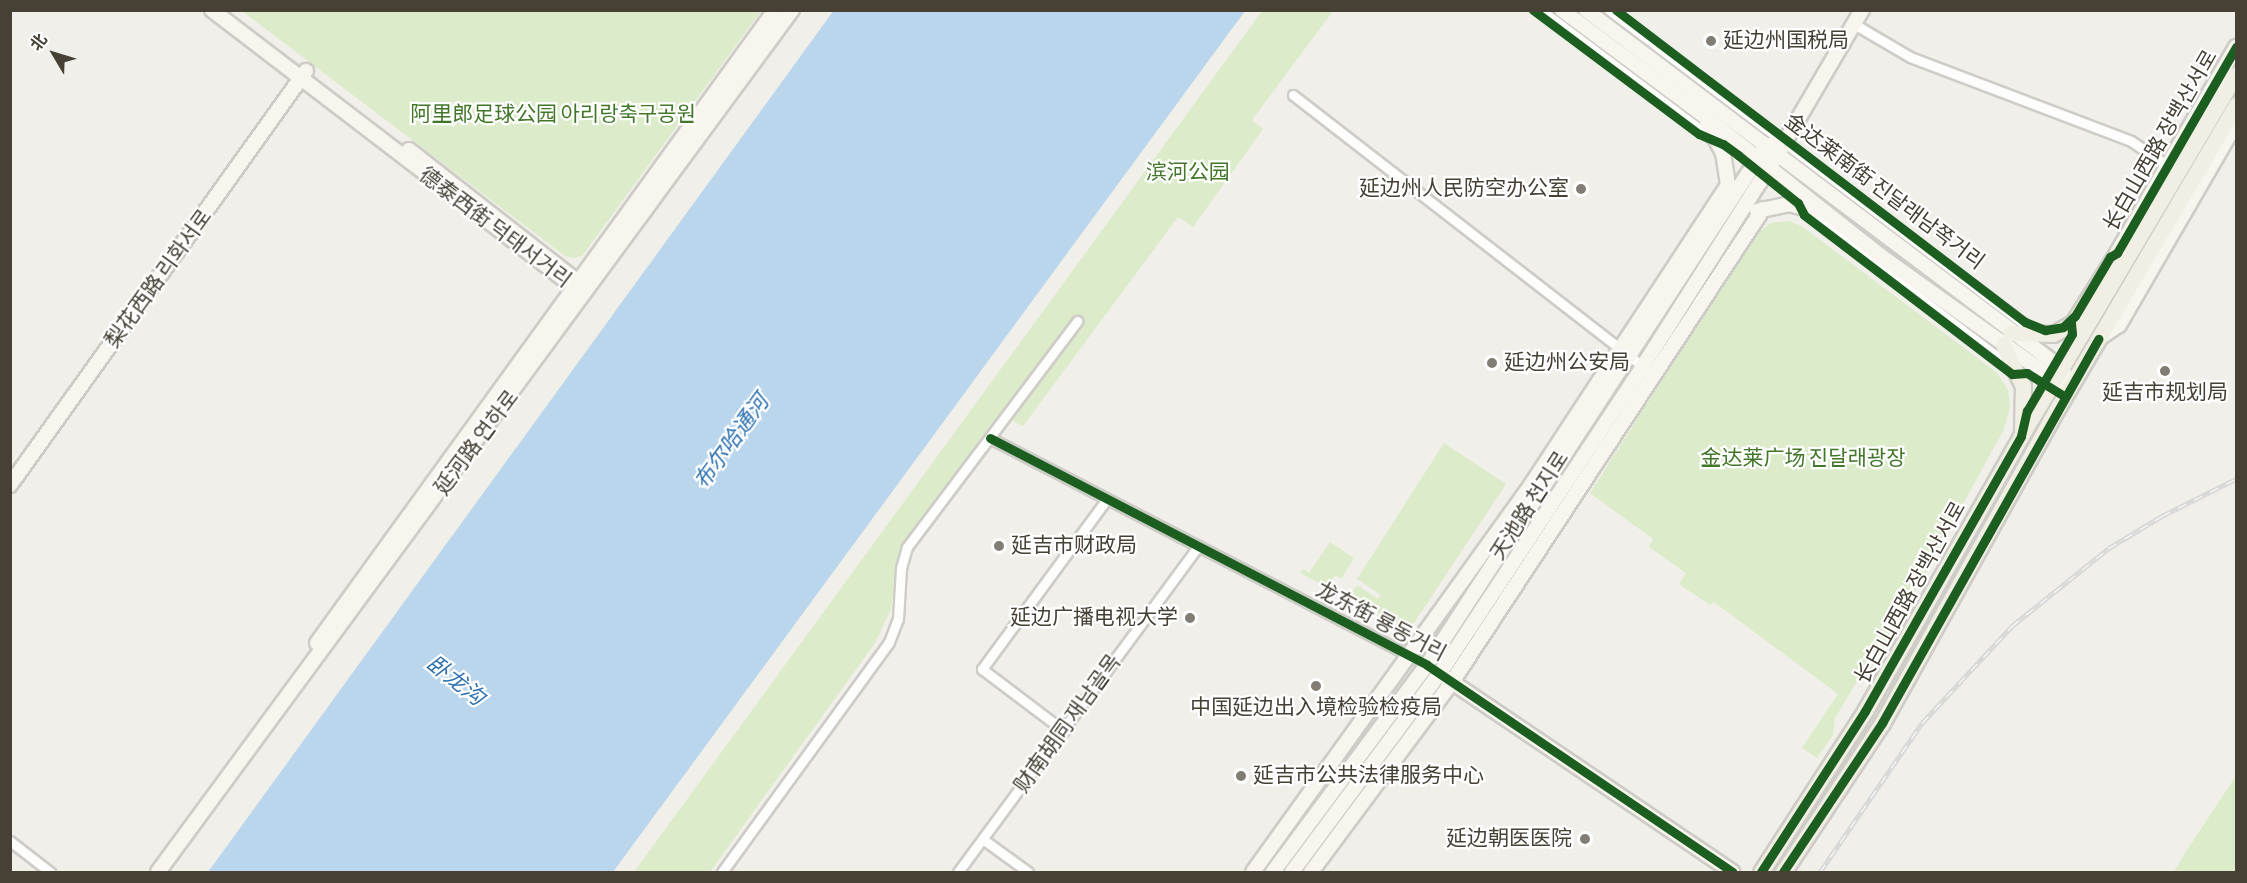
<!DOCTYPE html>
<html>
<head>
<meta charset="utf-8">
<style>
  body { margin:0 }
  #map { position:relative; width:2247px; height:883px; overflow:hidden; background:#f0efe9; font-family:"Sofia Sans Condensed","Noto Sans SC","Noto Sans KR",sans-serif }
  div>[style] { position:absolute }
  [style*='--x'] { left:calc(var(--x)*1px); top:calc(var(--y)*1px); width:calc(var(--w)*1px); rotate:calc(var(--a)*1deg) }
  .green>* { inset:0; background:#dcebc9 }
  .water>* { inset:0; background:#bad6ed }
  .roads { filter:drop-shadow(2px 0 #ceccc7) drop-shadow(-2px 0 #ceccc7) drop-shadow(0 2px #ceccc7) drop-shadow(0 -2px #ceccc7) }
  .street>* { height:9px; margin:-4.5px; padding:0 4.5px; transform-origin:4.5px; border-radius:4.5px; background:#fdfdfc }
  .secondary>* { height:14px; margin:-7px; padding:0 7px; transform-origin:7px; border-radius:7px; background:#f7f5ee }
  .primary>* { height:15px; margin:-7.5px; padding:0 7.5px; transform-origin:7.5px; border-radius:7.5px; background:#f1eee3 }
  .rail>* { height:5px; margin-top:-2.5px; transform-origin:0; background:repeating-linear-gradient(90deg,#fff 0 9px,#d9d9d8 0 18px); box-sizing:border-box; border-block:2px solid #d9d9d8 }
  .cycleway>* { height:9px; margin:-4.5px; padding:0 4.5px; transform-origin:4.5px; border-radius:4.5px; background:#1b5e20 }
  .dots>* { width:16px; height:16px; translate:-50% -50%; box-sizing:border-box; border:3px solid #fff; border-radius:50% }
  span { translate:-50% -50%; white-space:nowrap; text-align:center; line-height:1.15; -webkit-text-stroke:4.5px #fff; paint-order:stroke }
  .poi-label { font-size:21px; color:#464035 }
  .left { translate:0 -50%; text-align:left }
  .right { translate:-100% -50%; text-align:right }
  .park-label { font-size:21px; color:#427729 }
  .street-label { font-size:21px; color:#464035 }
  .water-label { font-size:22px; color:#3073b0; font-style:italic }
  .frame { position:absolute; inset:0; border:12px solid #464035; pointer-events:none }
  .north { position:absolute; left:24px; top:24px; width:60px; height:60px; -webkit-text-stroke:4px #fff; paint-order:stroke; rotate:308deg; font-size:16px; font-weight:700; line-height:24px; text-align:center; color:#464035 }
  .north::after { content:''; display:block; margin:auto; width:21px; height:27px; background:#464035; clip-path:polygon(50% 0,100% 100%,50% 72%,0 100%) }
</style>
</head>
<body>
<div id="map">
  <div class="green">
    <div style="clip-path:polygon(242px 11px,761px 11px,582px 256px,573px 258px,565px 256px)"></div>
    <div style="clip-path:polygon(1262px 11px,1333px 11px,1252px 120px,1263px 129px,1193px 227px,1178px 217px,1023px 426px,999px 414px,900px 550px,891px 609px,875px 643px,710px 872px,634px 872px)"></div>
    <div style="clip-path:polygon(1789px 221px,1803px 227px,1996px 372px,2008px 390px,2010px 407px,2004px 429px,1923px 578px,1869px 673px,1856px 683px,1835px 718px,1833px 735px,1817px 758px,1802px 748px,1838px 694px,1714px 602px,1710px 605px,1679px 584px,1686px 573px,1649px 547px,1653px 539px,1590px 493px,1755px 235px,1771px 223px)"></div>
    <div style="clip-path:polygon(1444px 443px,1506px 484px,1414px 623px,1404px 627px,1348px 598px,1357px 585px,1378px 599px,1381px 595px,1357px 579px)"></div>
    <div style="clip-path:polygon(1330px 542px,1354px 558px,1341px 579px,1335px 575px,1327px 587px,1300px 573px,1303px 569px,1309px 573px)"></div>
    <div style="clip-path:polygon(2236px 776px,2236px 872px,2174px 872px,2185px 853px)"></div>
  </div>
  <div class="water">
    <div style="clip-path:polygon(834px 10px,1245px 11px,613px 872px,208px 872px)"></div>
  </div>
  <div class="roads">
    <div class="street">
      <div style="--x:1541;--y:10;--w:216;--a:36.9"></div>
      <div style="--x:1609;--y:10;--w:532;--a:37.13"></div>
      <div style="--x:1854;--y:24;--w:65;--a:30.5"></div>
      <div style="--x:1910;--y:57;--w:236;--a:20.8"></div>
      <div style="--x:2131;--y:141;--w:48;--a:34"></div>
      <div style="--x:1293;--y:95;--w:443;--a:37.8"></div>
      <div style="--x:1806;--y:211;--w:259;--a:37.3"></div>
      <div style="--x:990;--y:438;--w:492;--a:27.4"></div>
      <div style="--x:1064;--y:731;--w:103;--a:-142.9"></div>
      <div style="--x:982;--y:669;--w:211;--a:-53.7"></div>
      <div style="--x:984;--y:840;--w:54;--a:36"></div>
      <div style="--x:10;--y:841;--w:51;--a:37.8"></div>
      <div style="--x:722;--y:872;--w:284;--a:-54"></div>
      <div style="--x:889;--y:642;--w:25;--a:-69"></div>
      <div style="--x:898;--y:619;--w:51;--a:-86.6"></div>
      <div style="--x:901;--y:568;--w:22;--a:-74"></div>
      <div style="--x:907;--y:547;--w:283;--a:-53"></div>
      <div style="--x:958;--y:872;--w:405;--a:-53.6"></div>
    </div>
    <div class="secondary">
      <div style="--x:212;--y:10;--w:462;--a:37.4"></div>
      <div style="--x:1562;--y:10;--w:176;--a:36.7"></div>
      <div style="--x:1703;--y:115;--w:227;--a:38.4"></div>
      <div style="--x:1881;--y:256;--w:213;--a:35.6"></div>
      <div style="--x:2054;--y:380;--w:17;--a:13"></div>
      <div style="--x:1586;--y:10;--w:595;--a:37"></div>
      <div style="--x:2061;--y:368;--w:9;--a:58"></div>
      <div style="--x:1707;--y:122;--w:35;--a:63"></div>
      <div style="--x:1723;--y:153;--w:39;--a:81"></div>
      <div style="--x:409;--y:150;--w:221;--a:38"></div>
      <div style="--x:1757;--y:211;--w:33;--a:-12"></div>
      <div style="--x:1789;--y:204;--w:28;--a:15"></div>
      <div style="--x:2117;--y:253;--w:238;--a:-60"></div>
      <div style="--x:2098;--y:339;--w:25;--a:-34"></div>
      <div style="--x:2119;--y:325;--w:233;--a:-59.9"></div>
      <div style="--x:10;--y:485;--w:509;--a:-54.44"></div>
      <div style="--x:317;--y:643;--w:781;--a:-54.11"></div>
      <div style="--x:1446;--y:678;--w:346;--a:34.1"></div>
      <div style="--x:158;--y:872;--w:1070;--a:-53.67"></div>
      <div style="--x:1253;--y:872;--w:469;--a:-54.3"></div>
      <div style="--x:1527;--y:491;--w:366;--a:-56.7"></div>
      <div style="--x:1273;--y:872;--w:258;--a:-53.4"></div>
      <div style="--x:1427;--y:665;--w:620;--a:-56.85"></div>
      <div style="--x:1766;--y:146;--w:18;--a:-13"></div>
      <div style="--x:1292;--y:872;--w:248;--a:-53.4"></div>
      <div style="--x:1440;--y:673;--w:368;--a:-56.5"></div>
      <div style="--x:1643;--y:366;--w:250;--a:-57.6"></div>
      <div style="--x:1777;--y:155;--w:168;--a:-59.6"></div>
      <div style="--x:1311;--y:872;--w:237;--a:-53.4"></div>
      <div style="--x:1452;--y:682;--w:566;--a:-56.67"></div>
    </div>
    <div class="primary">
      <div style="--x:2010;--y:333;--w:43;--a:1.3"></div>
      <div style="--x:2053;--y:334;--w:23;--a:-29"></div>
      <div style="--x:2073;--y:323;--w:83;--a:-57.8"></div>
      <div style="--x:2117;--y:253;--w:20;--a:-27"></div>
      <div style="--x:2003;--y:345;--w:46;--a:64"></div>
      <div style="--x:2023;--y:386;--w:44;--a:91.3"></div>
      <div style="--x:1761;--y:872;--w:192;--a:-57.1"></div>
      <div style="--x:1865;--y:711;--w:316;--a:-60.4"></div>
      <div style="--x:2021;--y:436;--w:421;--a:-59.3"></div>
      <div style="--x:1783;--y:872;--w:179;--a:-56.4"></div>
      <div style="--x:1882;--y:723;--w:362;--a:-60.9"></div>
      <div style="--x:2058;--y:407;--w:351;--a:-59.5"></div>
    </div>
  </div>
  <div class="rail">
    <div style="--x:1820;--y:872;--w:181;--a:-55.6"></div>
    <div style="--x:1922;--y:723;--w:132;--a:-47.1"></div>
    <div style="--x:2012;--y:626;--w:124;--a:-38.8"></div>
    <div style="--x:2109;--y:548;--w:62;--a:-31.1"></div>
    <div style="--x:2162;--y:516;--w:83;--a:-26.6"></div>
  </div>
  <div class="cycleway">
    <div style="--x:1533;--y:10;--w:207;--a:36.8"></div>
    <div style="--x:1699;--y:134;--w:26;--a:23"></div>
    <div style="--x:1723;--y:144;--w:19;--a:36"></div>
    <div style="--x:1738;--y:155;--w:77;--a:38.7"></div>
    <div style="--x:1798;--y:203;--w:13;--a:63"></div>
    <div style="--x:1804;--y:215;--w:262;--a:37.4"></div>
    <div style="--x:2012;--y:374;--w:15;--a:-4"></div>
    <div style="--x:2027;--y:373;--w:44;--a:31.9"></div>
    <div style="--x:1616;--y:10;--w:514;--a:37.34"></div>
    <div style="--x:2025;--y:322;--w:22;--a:22"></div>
    <div style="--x:2045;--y:330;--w:18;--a:-9"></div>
    <div style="--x:2063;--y:327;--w:16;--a:-43"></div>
    <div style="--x:2075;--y:316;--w:69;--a:-59.3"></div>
    <div style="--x:2110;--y:257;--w:8;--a:-30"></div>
    <div style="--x:2117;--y:253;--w:238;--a:-60"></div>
    <div style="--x:990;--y:438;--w:492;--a:27.4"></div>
    <div style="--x:1427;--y:665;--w:369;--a:34.1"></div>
    <div style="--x:1761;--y:872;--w:192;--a:-57.1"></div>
    <div style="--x:1865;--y:711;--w:316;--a:-60.4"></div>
    <div style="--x:2021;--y:436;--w:26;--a:-77"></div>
    <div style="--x:2027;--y:411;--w:89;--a:-59.7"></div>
    <div style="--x:2072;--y:334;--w:12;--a:-95"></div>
    <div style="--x:1783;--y:872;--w:179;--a:-56.4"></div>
    <div style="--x:1882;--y:723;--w:441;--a:-60.6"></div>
  </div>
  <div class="dots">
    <div style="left:1711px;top:41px;background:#827d74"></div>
    <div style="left:1581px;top:189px;background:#827d74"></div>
    <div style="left:1492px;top:363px;background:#827d74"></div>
    <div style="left:2165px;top:371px;background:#827d74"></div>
    <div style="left:999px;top:546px;background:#827d74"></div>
    <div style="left:1190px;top:618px;background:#827d74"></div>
    <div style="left:1316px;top:686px;background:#827d74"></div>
    <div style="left:1241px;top:776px;background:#827d74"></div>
    <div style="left:1585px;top:839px;background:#827d74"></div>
  </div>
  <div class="poi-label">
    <span class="left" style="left:1723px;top:41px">延边州国税局</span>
    <span class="right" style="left:1569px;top:189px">延边州人民防空办公室</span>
    <span class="left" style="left:1504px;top:363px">延边州公安局</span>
    <span style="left:2165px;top:393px">延吉市规划局</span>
    <span class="left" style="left:1011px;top:546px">延吉市财政局</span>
    <span class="right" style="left:1178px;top:618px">延边广播电视大学</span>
    <span style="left:1316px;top:708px">中国延边出入境检验检疫局</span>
    <span class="left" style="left:1253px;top:776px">延吉市公共法律服务中心</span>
    <span class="right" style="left:1572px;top:839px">延边朝医医院</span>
  </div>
  <div class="park-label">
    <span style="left:553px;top:115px">阿里郎足球公园 아리랑축구공원</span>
    <span style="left:1188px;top:173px">滨河公园</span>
    <span style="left:1803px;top:459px">金达莱广场 진달래광장</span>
  </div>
  <div class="street-label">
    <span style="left:2161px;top:141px;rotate:-60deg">长白山西路 장백산서로</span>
    <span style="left:1884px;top:192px;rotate:37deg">金达莱南街 진달래남쪽거리</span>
    <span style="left:495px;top:228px;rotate:37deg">德泰西街 덕태서거리</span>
    <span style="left:159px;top:279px;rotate:-54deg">梨花西路 리화서로</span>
    <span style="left:477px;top:443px;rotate:-53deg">延河路 연하로</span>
    <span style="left:1530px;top:506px;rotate:-57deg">天池路 천지로</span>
    <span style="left:1911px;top:593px;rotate:-61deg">长白山西路 장백산서로</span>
    <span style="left:1381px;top:622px;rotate:28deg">龙东街 룡동거리</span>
    <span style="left:1068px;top:724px;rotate:-54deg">财南胡同 재남골목</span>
  </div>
  <div class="water-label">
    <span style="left:732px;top:442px;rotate:-54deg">布尔哈通河</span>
    <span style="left:455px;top:681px;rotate:38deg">卧龙沟</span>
  </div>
  <div class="frame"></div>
  <div class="north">北</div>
</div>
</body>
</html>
